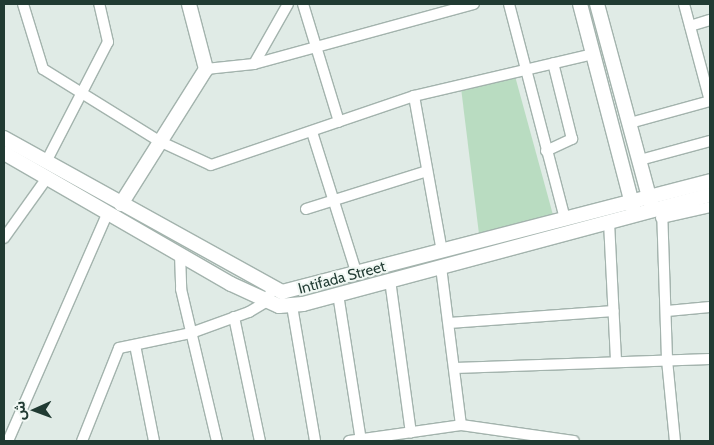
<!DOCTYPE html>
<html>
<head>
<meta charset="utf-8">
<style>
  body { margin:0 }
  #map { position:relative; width:714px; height:445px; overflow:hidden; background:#e0ebe6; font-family:Cabin,"Noto Sans Arabic",sans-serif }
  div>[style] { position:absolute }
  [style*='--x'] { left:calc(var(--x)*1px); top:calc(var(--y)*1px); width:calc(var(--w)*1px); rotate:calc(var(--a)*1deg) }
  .green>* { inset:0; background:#b9dcc1 }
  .roads { filter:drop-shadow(1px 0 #a3b3ad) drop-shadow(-1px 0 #a3b3ad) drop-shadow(0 1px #a3b3ad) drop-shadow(0 -1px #a3b3ad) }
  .street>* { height:10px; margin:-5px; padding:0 5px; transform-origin:5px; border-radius:5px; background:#fff }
  .secondary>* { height:14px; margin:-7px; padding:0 7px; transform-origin:7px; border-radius:7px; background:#fff }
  span { translate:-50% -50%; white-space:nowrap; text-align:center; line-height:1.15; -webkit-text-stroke:4px #f1f8f4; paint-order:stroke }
  .street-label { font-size:15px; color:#213b33 }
  .frame { position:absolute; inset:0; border:5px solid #213b33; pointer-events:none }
  .north { position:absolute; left:10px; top:385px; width:50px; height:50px; -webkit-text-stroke:4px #f1f8f4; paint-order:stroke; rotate:268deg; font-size:14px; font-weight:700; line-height:20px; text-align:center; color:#213b33 }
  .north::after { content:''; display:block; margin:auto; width:18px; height:22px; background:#213b33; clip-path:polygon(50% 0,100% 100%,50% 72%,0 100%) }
</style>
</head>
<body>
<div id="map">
  <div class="green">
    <div style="clip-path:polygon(515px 76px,553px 215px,479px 234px,461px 88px)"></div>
  </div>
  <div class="roads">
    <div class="street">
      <div style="--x:23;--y:4;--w:68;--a:72.9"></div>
      <div style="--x:43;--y:69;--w:137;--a:31.8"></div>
      <div style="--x:159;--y:141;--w:57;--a:24.8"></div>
      <div style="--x:211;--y:165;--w:214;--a:-18.8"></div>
      <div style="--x:414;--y:96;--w:184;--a:-13.2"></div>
      <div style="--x:303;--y:4;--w:123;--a:73"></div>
      <div style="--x:509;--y:4;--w:222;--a:75.4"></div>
      <div style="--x:684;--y:4;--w:100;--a:75"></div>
      <div style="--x:690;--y:26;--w:21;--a:-17"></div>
      <div style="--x:254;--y:64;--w:69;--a:-60.5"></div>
      <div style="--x:206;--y:69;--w:48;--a:-5.9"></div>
      <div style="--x:254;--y:64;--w:228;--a:-15.3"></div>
      <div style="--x:414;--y:96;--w:158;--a:79.8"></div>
      <div style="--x:630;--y:123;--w:83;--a:-15.4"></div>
      <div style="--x:312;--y:132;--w:150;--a:72.5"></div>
      <div style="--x:546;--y:151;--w:29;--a:-25"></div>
      <div style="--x:572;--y:139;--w:78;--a:-104"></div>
      <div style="--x:640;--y:160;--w:73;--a:-15.2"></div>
      <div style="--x:46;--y:162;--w:135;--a:-62.7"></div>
      <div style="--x:108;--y:42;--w:39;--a:-103"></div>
      <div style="--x:662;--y:208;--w:152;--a:88.1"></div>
      <div style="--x:667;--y:360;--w:81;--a:84.4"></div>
      <div style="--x:306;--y:209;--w:127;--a:-17.4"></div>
      <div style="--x:661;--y:218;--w:50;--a:-12.7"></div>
      <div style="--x:609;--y:222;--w:140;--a:87.1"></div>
      <div style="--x:4;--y:238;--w:74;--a:-54.4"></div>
      <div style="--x:180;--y:254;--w:35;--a:88"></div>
      <div style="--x:181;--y:289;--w:156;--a:76.7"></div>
      <div style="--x:441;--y:267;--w:159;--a:82.8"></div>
      <div style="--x:390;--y:280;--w:154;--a:82.2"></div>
      <div style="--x:338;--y:294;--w:149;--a:81.1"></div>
      <div style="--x:292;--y:306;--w:137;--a:80.3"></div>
      <div style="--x:667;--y:311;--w:43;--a:-5.3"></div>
      <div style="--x:234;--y:317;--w:127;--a:78.2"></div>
      <div style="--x:449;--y:323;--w:165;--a:-4.2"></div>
      <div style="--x:135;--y:345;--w:98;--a:78.8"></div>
      <div style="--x:455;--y:368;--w:255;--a:-2"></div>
      <div style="--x:8;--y:441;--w:248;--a:-66.4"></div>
      <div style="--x:82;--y:441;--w:100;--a:-68.3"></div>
      <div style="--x:119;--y:348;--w:74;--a:-11.8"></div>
      <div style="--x:191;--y:333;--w:62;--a:-19.9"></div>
      <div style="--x:249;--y:312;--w:21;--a:-31"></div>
      <div style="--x:267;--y:301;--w:13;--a:-67"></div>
      <div style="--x:349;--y:441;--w:113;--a:-8.1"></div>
      <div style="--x:461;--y:425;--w:114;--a:8.1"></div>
    </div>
    <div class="secondary">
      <div style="--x:580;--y:4;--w:214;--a:75.4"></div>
      <div style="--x:597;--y:4;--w:207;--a:74.9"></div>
      <div style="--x:4;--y:138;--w:318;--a:29"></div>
      <div style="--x:282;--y:292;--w:442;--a:-14.5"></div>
      <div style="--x:4;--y:153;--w:262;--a:30"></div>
      <div style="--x:231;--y:284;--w:53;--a:24.6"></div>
      <div style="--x:279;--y:306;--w:24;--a:-5"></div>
      <div style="--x:303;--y:304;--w:421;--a:-15"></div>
      <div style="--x:121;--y:204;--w:160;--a:-57.8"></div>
      <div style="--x:206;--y:69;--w:67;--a:-104.7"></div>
    </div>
  </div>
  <div class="street-label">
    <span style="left:342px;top:278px;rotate:-15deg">Intifada Street</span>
  </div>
  <div class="frame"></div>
  <div class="north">ش</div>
</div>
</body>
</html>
